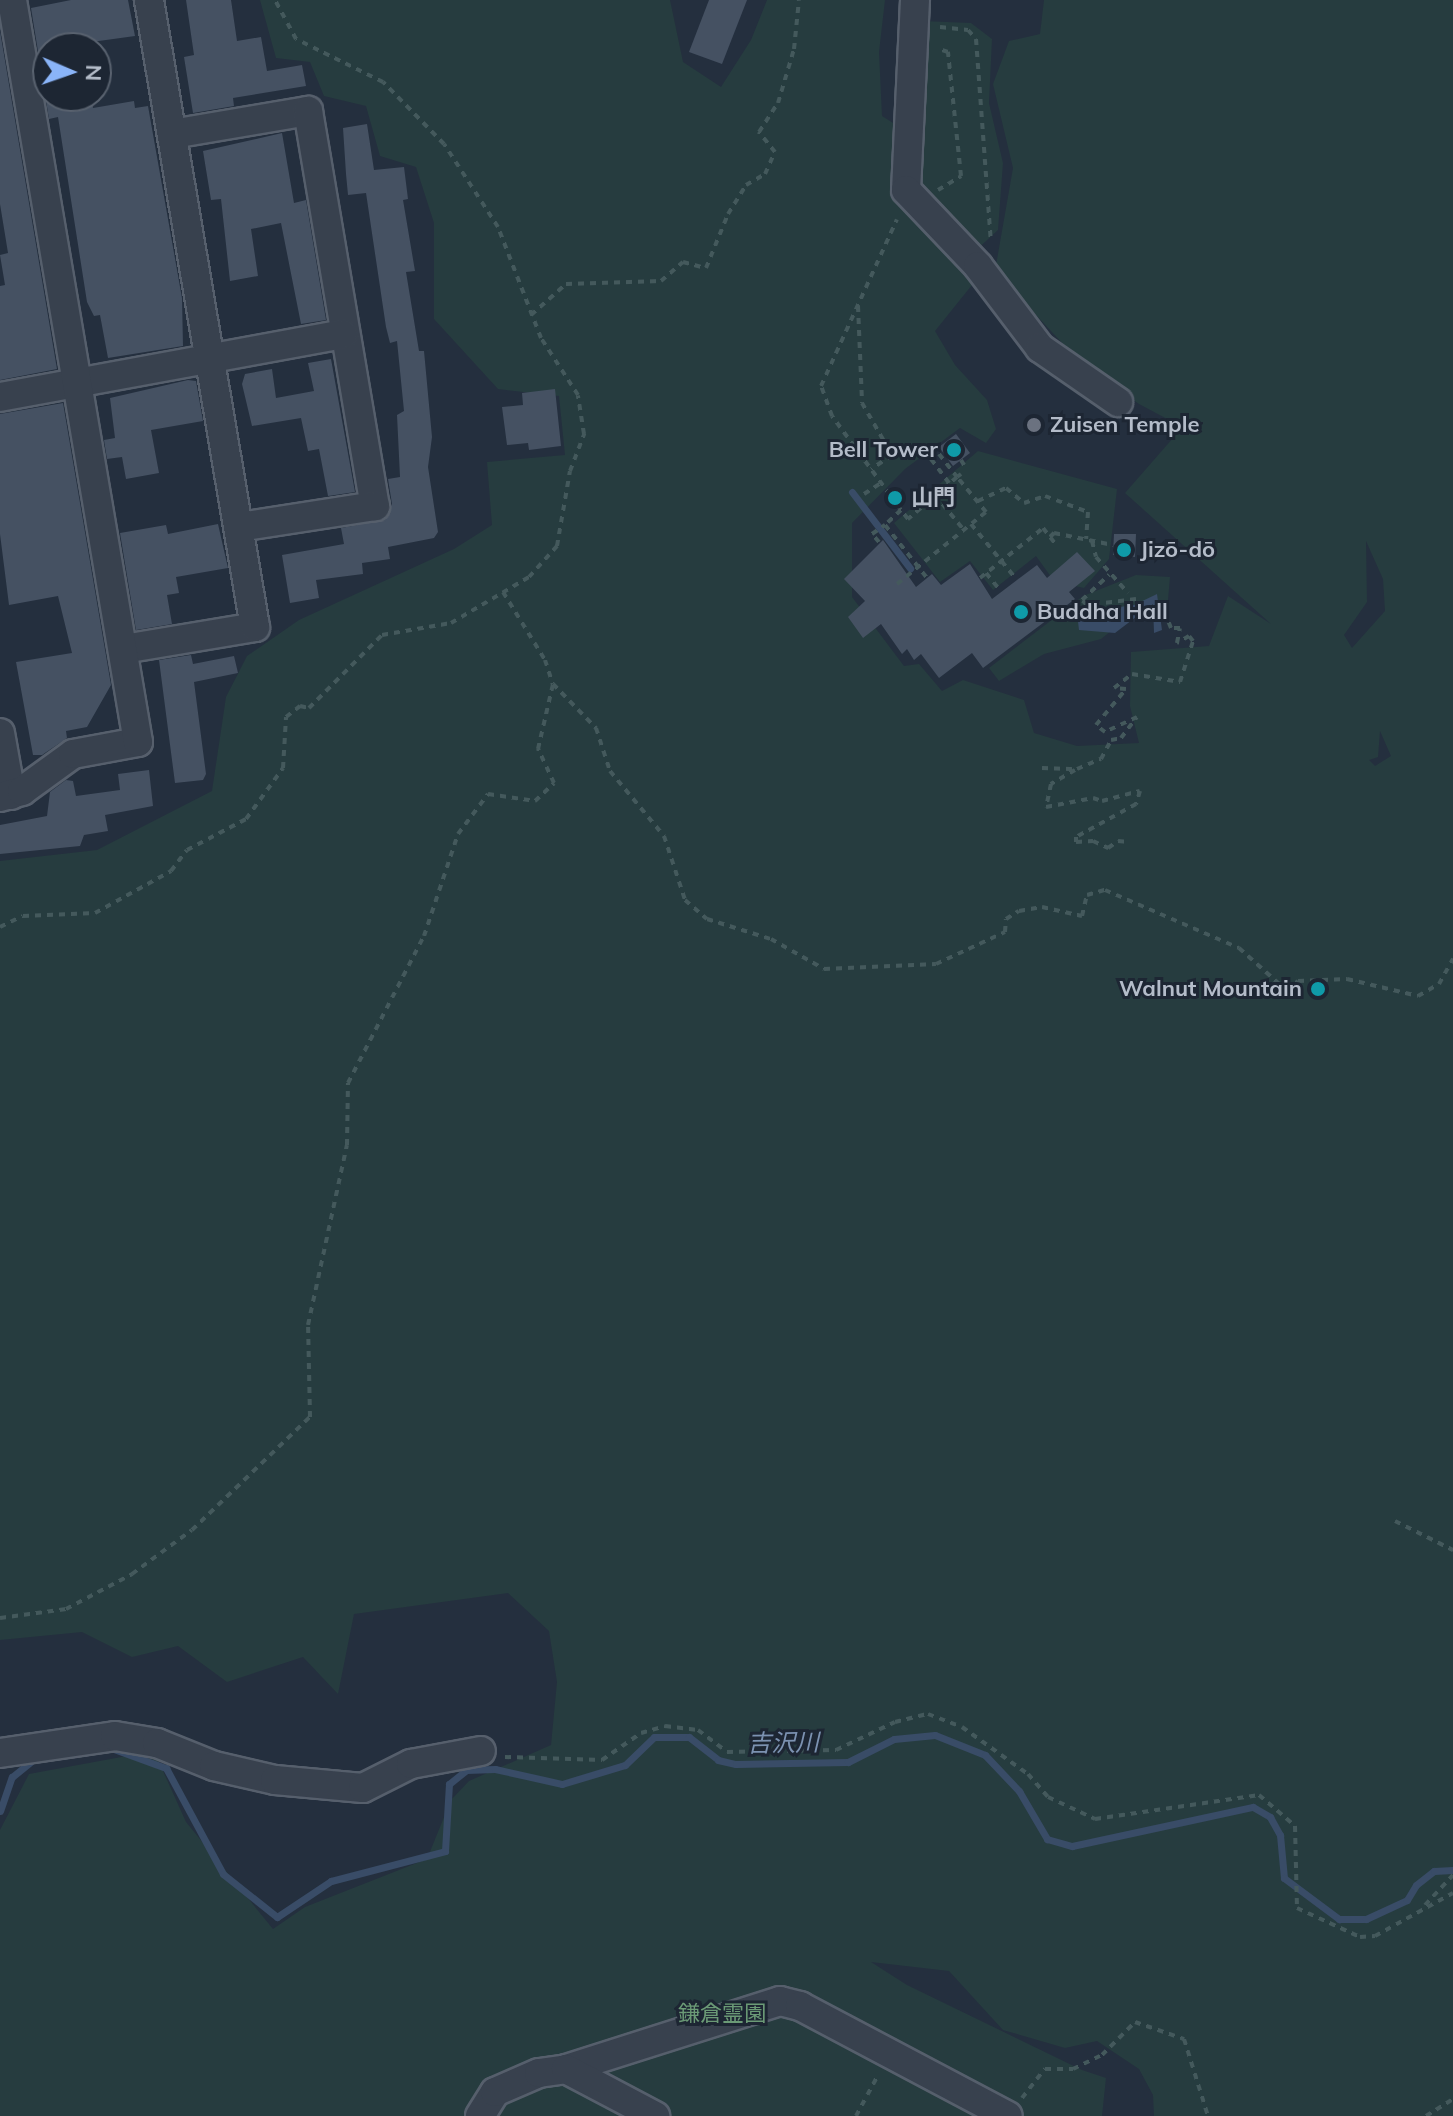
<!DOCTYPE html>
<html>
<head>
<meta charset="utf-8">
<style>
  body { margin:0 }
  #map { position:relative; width:1453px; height:2116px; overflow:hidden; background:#242f3e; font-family:Mulish,"Noto Sans JP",sans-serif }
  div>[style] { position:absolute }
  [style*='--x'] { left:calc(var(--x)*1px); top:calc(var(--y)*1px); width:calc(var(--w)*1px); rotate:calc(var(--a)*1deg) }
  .green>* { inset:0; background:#263c3f }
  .water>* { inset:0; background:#394c67 }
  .stream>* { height:7px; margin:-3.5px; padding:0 3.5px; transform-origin:3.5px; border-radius:3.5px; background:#394c67 }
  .building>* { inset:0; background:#455162 }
  .path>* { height:4px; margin-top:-2px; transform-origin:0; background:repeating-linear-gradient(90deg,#44595c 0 6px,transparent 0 12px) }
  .roads { filter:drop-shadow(2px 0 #565f6c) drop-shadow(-2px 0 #565f6c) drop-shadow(0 2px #565f6c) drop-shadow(0 -2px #565f6c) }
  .minor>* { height:28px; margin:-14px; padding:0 14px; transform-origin:14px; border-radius:14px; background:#38414e }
  .dots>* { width:22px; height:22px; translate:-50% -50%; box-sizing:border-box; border:4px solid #1d2633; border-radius:50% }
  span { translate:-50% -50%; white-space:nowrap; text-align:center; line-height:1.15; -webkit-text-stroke:6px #1d2633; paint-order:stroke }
  .poi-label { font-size:22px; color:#b4bcc9; font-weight:700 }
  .left { translate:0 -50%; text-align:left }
  .right { translate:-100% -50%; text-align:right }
  .park-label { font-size:22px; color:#6b9a76 }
  .water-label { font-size:24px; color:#7c92b1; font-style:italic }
  .north { position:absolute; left:32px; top:32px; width:80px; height:80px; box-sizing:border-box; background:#1d2633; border:2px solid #59626f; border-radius:50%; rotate:92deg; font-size:22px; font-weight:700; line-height:32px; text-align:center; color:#b4bcc9 }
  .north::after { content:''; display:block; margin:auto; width:28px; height:36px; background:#8ab4f8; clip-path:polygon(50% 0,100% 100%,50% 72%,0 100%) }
</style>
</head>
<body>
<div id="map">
  <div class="green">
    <div style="clip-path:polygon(evenodd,260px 0,670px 0,683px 62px,721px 87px,751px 40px,767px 0,885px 0,879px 52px,882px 116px,901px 128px,923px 21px,971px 23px,992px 39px,989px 103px,1003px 163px,998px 230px,973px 253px,936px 239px,972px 285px,935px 331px,955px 365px,987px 400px,996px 429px,986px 443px,960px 428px,905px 469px,852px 523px,852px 597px,904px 666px,919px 664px,942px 691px,963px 680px,1024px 700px,1034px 733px,1077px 746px,1139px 743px,1130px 706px,1131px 652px,1209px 646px,1228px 596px,1271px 624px,1125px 493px,1187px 422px,1171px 421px,1139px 404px,1078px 360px,995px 271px,1013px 168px,993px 84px,1009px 41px,1040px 34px,1044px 0,1453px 0,1453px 2116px,1154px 2116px,1153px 2095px,1139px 2069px,1097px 2041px,1065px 2048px,1003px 2030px,949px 1971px,871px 1962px,907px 1985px,1082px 2070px,1106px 2078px,1102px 2116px,0 2116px,0 1830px,29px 1774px,154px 1751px,186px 1822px,273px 1929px,305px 1907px,427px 1859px,451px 1800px,469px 1781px,551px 1745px,557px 1682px,549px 1631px,508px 1593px,354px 1614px,338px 1694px,303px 1657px,227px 1682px,178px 1646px,132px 1657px,82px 1632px,0 1640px,0 861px,97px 850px,212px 791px,226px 697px,247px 656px,299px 620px,454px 549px,492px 525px,487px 462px,565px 455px,559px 396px,498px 389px,434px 319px,434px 223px,416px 167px,380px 156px,366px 106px,324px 96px,310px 62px,276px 58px,260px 0,1366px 541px,1383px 579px,1385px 611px,1352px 648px,1344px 635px,1367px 602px,1366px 541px,260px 0,1380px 731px,1391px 756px,1375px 766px,1369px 760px,1378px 757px,1380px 731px)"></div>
    <div style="clip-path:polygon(978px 451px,1117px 489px,1109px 559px,1084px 588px,1054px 581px,1036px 556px,993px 590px,970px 561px,940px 582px,894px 523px)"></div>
    <div style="clip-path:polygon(1136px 575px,1170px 577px,1168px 600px,1136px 611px,1101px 639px,1044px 654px,999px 681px,989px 668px,1083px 596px)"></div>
  </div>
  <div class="water">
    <div style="clip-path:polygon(1157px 594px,1162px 630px,1154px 633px,1153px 604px,1115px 633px,1079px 630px,1077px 613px,1134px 605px)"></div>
  </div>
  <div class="stream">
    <div style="--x:852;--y:492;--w:96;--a:52.7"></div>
    <div style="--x:111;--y:1748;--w:59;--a:20"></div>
    <div style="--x:166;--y:1768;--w:120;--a:61.7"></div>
    <div style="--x:223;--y:1874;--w:69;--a:38.5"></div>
    <div style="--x:277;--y:1917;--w:65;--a:-33.7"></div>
    <div style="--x:331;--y:1881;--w:118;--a:-14.7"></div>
    <div style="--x:445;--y:1851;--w:67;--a:-86.6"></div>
    <div style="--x:449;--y:1784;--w:22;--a:-39"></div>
    <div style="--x:466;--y:1770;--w:29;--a:-2"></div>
    <div style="--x:495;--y:1769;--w:69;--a:12.6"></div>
    <div style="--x:562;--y:1784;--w:66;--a:-16.8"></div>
    <div style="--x:625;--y:1765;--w:40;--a:-44"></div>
    <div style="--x:654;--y:1737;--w:35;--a:0"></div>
    <div style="--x:689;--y:1737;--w:37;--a:38"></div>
    <div style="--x:718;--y:1760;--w:18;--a:13"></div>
    <div style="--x:736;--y:1764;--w:112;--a:-1"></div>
    <div style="--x:848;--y:1762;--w:51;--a:-26.6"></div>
    <div style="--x:894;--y:1739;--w:41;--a:-5.6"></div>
    <div style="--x:935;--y:1735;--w:54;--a:21.8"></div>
    <div style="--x:985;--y:1755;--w:50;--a:46.6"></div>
    <div style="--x:1019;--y:1791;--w:56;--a:59.7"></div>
    <div style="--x:1047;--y:1839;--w:26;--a:16"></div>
    <div style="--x:1072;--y:1846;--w:185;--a:-12.2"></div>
    <div style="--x:1253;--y:1807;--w:20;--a:30"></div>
    <div style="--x:1270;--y:1817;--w:21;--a:61"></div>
    <div style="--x:1280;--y:1835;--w:43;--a:84.7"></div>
    <div style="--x:1284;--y:1878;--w:69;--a:36.7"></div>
    <div style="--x:1339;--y:1919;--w:27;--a:0"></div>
    <div style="--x:1366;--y:1919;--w:45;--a:-24.9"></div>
    <div style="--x:1407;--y:1900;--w:17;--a:-59"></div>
    <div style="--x:1416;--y:1885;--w:23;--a:-38"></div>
    <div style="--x:1434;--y:1871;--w:19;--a:-3"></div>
    <div style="--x:0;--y:1811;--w:36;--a:-71"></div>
    <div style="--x:12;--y:1777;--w:26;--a:-39"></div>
  </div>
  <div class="building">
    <div style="clip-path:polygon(71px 0,128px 0,135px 36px,48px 48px,48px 96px,91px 96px,93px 108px,134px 101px,135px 108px,148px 106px,182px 298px,183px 346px,108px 358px,100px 315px,94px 316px,87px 302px,58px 117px,49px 119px,31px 8px)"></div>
    <div style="clip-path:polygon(186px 0,231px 0,237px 41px,261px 37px,267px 71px,302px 65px,306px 86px,233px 98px,234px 106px,193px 113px,184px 57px,194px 55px)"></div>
    <div style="clip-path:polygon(709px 0,747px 0,722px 64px,689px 52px)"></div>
    <div style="clip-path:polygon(0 31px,57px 369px,0 380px,0 286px,5px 285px,0 255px,8px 253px,0 204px)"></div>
    <div style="clip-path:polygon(367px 124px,374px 170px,404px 167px,408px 199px,403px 200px,415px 271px,406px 272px,419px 351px,424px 351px,432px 437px,428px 467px,438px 532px,434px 538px,388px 547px,390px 559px,362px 563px,363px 574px,316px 580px,319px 598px,290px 603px,282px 555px,344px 544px,341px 528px,385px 520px,392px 504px,388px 479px,400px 477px,397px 415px,404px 411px,397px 341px,390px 343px,386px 327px,366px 193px,348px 195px,346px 174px,343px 128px)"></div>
    <div style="clip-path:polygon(282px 133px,294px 203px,306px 200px,326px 320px,301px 324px,281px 223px,251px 229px,258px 276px,230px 281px,221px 199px,211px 200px,203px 151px)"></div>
    <div style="clip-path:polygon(331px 359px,355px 492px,328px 496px,319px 449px,308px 451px,301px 418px,252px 426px,242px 384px,245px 374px,272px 369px,276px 398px,314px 391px,308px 363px)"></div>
    <div style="clip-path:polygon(188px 380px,196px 381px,203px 421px,151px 430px,159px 473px,126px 479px,122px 457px,107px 459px,104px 440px,115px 438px,110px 398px)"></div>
    <div style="clip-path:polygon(555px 389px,561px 446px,529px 450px,528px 443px,507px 445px,502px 407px,523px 405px,522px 393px)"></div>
    <div style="clip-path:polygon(63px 403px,111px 685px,87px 727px,66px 731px,67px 738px,42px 755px,33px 755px,16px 662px,72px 653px,58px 596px,9px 605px,0 534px,0 414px)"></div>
    <div style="clip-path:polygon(956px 434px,970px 453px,953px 466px,939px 447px)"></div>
    <div style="clip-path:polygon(218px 524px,228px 568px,176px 577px,179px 593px,167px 595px,172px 624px,136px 630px,120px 533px,166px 525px,168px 534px)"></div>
    <div style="clip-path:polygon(1114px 534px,1136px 534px,1135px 557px,1113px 555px)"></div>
    <div style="clip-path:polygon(883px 540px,916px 587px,932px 574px,941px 585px,970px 564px,992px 599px,1037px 565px,1047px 578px,1077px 552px,1095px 571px,1069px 592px,1075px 599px,983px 668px,972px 653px,939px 678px,921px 654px,914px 660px,907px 649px,902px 654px,881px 624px,863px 638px,848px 617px,865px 601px,844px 579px)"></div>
    <div style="clip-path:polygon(191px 655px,193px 664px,234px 656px,238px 673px,194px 682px,206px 774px,203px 780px,175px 783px,159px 660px)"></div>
    <div style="clip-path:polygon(149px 770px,153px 806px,105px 815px,108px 831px,84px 835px,80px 846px,0 854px,0 825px,47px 816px,50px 792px,66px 780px,73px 781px,76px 796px,120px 790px,118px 774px)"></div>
  </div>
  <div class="path">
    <div style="--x:940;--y:27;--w:28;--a:6"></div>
    <div style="--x:968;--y:30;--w:12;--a:48"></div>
    <div style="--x:976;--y:39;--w:203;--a:85.8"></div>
    <div style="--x:938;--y:190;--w:27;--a:-31"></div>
    <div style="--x:961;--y:176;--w:125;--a:-96"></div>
    <div style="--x:948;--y:52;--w:9;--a:-162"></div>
    <div style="--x:858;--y:306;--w:97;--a:87.6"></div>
    <div style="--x:862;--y:403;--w:60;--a:60"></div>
    <div style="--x:892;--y:455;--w:25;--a:146"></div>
    <div style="--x:531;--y:315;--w:47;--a:-41.5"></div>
    <div style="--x:566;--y:284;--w:95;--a:-1.8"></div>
    <div style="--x:661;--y:281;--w:29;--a:-41"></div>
    <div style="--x:683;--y:262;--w:24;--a:15"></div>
    <div style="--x:706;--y:268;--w:58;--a:-67.8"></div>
    <div style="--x:728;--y:214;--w:34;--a:-58"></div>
    <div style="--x:746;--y:185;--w:22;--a:-30"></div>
    <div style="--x:765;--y:174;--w:24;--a:-66"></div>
    <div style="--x:775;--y:152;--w:26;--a:-129"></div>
    <div style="--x:759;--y:132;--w:35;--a:-57"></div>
    <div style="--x:778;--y:103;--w:56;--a:-73.5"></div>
    <div style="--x:794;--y:49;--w:49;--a:-84.2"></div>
    <div style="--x:939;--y:454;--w:29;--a:52"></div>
    <div style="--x:957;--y:477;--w:5;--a:-37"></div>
    <div style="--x:931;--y:459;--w:30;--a:53"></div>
    <div style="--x:961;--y:460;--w:6;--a:59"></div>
    <div style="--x:864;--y:494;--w:20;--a:-33"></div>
    <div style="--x:890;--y:495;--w:98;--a:-126.3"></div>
    <div style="--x:832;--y:416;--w:32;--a:-110"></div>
    <div style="--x:821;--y:386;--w:183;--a:-65.5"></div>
    <div style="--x:935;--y:495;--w:45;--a:50.4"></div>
    <div style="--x:978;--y:501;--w:31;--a:-25"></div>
    <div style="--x:1006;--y:488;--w:23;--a:40"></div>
    <div style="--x:1024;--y:503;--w:22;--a:-18"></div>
    <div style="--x:1045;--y:496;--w:46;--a:20.4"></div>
    <div style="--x:1088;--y:512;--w:27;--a:94"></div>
    <div style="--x:901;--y:510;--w:22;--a:137"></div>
    <div style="--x:885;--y:525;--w:68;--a:51.6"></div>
    <div style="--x:971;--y:524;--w:72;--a:50.6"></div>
    <div style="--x:1050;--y:537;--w:6;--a:-45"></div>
    <div style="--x:1054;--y:533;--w:60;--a:11.5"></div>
    <div style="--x:1092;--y:541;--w:16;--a:76"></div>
    <div style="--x:1096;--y:557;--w:48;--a:48.4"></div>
    <div style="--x:879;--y:542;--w:11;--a:-131"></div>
    <div style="--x:872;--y:534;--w:16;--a:-35"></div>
    <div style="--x:986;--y:573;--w:21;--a:51"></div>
    <div style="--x:980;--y:578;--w:80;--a:-38.4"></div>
    <div style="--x:1043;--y:528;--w:23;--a:52"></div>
    <div style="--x:897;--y:584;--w:114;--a:-39"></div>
    <div style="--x:986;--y:512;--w:45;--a:-129.6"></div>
    <div style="--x:957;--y:477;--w:65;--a:139.4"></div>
    <div style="--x:908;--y:519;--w:16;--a:-128"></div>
    <div style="--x:503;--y:592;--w:80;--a:58.3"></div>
    <div style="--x:545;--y:660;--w:25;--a:72"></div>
    <div style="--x:553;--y:684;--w:62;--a:45.7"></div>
    <div style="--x:596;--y:728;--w:45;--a:72"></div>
    <div style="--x:610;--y:771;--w:85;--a:50.3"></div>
    <div style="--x:664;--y:836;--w:67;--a:71.8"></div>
    <div style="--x:685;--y:900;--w:29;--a:41"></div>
    <div style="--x:707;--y:919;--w:67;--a:17.4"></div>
    <div style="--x:771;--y:939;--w:61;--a:29.5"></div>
    <div style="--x:824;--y:969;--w:112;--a:-2.6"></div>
    <div style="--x:936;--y:964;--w:76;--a:-24.9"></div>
    <div style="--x:1005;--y:932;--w:13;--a:-86"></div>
    <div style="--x:1006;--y:919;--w:15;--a:-32"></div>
    <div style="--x:1019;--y:911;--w:23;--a:-10"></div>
    <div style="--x:1042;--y:907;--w:41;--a:12.7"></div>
    <div style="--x:1082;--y:916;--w:22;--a:-77"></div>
    <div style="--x:1087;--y:895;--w:19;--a:-16"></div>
    <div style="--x:1105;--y:890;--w:146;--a:23.4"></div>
    <div style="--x:1239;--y:948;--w:63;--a:41.8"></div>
    <div style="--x:1286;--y:990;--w:15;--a:-37"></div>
    <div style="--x:1298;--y:981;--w:49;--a:-2.3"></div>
    <div style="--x:1347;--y:979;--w:73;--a:13.5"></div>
    <div style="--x:1418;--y:996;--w:24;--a:-30"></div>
    <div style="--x:1439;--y:984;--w:29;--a:-61"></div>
    <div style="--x:1042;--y:768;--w:35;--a:2"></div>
    <div style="--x:1077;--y:769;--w:26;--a:-23"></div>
    <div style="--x:1101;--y:759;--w:21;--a:-62"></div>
    <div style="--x:1111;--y:740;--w:10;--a:-11"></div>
    <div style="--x:1121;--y:738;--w:26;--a:-53"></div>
    <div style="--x:1137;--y:717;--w:35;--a:155"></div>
    <div style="--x:1105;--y:732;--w:11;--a:-142"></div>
    <div style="--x:1096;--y:725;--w:47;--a:-50.2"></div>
    <div style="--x:1126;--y:689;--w:12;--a:-175"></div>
    <div style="--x:1114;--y:688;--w:23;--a:-38"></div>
    <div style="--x:1132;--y:674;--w:49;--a:9.5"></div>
    <div style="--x:1180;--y:682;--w:43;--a:-72.4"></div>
    <div style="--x:1193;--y:641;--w:6;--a:-129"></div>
    <div style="--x:1189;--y:636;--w:14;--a:150"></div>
    <div style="--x:1177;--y:643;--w:15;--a:-79"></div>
    <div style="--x:1180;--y:628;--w:9;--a:180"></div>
    <div style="--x:1171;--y:628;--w:11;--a:-112"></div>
    <div style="--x:1167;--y:618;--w:19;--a:177"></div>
    <div style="--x:1148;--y:619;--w:23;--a:-121"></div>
    <div style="--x:1136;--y:599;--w:49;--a:173"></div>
    <div style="--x:1087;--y:605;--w:7;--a:-135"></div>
    <div style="--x:1082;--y:600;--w:37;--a:-43"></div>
    <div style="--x:1075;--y:770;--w:28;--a:150"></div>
    <div style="--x:1051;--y:784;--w:24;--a:102"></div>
    <div style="--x:1046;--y:807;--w:48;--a:-10.8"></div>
    <div style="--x:1093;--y:798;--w:9;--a:18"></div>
    <div style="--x:1102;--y:801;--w:39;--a:-15"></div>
    <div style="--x:1140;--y:791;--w:14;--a:107"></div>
    <div style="--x:1136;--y:804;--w:68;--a:151.2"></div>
    <div style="--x:1076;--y:837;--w:5;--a:90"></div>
    <div style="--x:1076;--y:842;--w:17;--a:-3"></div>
    <div style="--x:1093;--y:841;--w:17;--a:25"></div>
    <div style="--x:1108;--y:848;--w:12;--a:-35"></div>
    <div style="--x:1118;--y:841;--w:11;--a:5"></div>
    <div style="--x:0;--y:927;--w:25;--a:-26"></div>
    <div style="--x:23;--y:916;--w:72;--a:-2.4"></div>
    <div style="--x:95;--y:913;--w:87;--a:-28.9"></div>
    <div style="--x:171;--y:871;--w:26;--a:-53"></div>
    <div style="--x:187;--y:850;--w:67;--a:-27.7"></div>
    <div style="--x:246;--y:819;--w:63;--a:-54"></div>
    <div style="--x:283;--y:768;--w:51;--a:-86.6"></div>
    <div style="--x:286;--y:717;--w:18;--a:-38"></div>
    <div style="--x:300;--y:706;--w:9;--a:13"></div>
    <div style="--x:309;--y:708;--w:103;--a:-45"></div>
    <div style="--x:382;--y:635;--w:70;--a:-9.9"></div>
    <div style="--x:451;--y:623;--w:91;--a:-30.5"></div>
    <div style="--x:529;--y:577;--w:42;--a:-47.9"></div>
    <div style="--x:557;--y:546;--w:76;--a:-80.2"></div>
    <div style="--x:570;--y:471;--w:40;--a:-69"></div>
    <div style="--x:584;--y:434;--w:39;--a:-99"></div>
    <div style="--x:578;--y:395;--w:68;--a:-123"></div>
    <div style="--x:541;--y:338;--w:119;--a:-111.2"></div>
    <div style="--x:498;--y:227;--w:99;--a:-123"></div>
    <div style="--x:444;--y:144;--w:87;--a:-134.5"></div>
    <div style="--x:383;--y:82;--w:97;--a:-153.7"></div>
    <div style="--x:296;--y:39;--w:44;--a:-118.3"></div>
    <div style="--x:1395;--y:1521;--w:65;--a:26.6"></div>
    <div style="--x:0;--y:1618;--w:67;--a:-7.8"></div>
    <div style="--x:66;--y:1609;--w:75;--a:-27.9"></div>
    <div style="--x:132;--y:1574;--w:74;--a:-36.3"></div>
    <div style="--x:192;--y:1530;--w:163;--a:-43.8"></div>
    <div style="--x:310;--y:1417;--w:92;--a:-91.2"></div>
    <div style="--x:308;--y:1325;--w:184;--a:-77.8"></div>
    <div style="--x:347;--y:1145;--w:62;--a:-89.1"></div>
    <div style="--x:348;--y:1083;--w:165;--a:-62.7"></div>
    <div style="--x:424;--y:936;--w:108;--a:-71.6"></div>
    <div style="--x:458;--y:834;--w:50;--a:-53.1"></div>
    <div style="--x:488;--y:794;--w:48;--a:8.5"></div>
    <div style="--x:535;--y:801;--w:26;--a:-43"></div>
    <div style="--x:554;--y:783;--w:38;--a:-115"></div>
    <div style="--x:538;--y:749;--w:67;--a:-77"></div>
    <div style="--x:505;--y:1757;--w:97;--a:1.8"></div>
    <div style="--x:602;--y:1760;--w:47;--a:-34.7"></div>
    <div style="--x:641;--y:1733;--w:25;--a:-16"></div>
    <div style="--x:665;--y:1726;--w:33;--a:7"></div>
    <div style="--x:698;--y:1730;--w:36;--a:37"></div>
    <div style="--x:727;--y:1752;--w:109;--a:-1.1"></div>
    <div style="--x:836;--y:1750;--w:65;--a:-25.4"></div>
    <div style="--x:895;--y:1722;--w:34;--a:-14"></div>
    <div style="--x:928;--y:1714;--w:36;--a:21"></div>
    <div style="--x:962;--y:1727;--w:81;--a:35.5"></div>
    <div style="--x:1028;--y:1774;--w:30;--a:49"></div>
    <div style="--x:1048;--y:1797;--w:52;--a:25.1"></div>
    <div style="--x:1095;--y:1819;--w:166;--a:-8.3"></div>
    <div style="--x:1259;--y:1795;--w:48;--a:40.7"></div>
    <div style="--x:1295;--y:1826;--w:82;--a:88.6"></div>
    <div style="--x:1297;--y:1908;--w:69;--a:24.7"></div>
    <div style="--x:1360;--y:1937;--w:15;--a:-4"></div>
    <div style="--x:1375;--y:1936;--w:89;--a:-28.9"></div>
    <div style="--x:1425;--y:1905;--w:41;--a:-47"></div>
    <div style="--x:1022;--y:2098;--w:37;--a:-52"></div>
    <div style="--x:1045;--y:2069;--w:28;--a:0"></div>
    <div style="--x:1073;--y:2069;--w:32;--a:-26"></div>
    <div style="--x:1102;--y:2055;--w:47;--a:-45"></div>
    <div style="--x:1135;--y:2022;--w:52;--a:19.1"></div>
    <div style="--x:1184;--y:2039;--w:81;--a:72.7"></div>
    <div style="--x:856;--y:2116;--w:44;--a:-61.7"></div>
    <div style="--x:1426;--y:2116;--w:32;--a:-32"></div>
  </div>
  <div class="roads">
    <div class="minor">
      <div style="--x:915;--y:0;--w:190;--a:92.7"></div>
      <div style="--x:906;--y:190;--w:105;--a:46.5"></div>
      <div style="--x:978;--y:266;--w:103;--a:52.9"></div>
      <div style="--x:1040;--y:348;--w:95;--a:34.7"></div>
      <div style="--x:172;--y:134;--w:138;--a:-9.6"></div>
      <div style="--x:308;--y:111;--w:401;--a:80.4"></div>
      <div style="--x:375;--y:506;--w:138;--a:171.2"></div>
      <div style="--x:0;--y:397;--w:349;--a:-10.4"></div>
      <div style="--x:124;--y:649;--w:133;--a:-9.5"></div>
      <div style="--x:255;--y:627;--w:636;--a:-99.6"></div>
      <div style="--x:0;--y:733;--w:63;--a:79.9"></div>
      <div style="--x:0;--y:797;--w:23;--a:-15"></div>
      <div style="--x:22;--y:791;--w:63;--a:-36"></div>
      <div style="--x:73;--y:754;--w:66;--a:-10.5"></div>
      <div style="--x:138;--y:742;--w:753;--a:-99.64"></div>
      <div style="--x:0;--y:1753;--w:116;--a:-8.4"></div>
      <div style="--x:115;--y:1736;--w:43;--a:9.5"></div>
      <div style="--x:157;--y:1743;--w:61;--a:22"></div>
      <div style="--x:214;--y:1766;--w:63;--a:12.9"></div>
      <div style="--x:275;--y:1780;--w:88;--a:5.2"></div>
      <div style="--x:363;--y:1788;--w:54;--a:-26.6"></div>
      <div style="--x:411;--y:1764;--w:71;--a:-10.5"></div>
      <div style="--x:566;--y:2069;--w:225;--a:-17.6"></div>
      <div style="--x:780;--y:2001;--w:21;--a:14"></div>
      <div style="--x:800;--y:2006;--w:235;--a:27.9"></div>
      <div style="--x:480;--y:2116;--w:28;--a:-58"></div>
      <div style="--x:495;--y:2092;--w:48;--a:-23.4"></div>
      <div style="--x:539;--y:2073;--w:27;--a:-8"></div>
      <div style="--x:566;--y:2069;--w:101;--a:27.8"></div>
    </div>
  </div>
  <div class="dots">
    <div style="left:1034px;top:425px;background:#6b7280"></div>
    <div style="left:954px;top:450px;background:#0f9aa8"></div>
    <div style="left:895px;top:498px;background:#0f9aa8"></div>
    <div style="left:1124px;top:550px;background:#0f9aa8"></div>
    <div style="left:1021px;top:612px;background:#0f9aa8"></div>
    <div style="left:1318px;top:989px;background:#0f9aa8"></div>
  </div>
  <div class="poi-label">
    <span class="left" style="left:1050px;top:425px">Zuisen Temple</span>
    <span class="right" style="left:938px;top:450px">Bell Tower</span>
    <span class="left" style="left:911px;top:498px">山門</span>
    <span class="left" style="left:1140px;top:550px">Jizō-dō</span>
    <span class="left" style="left:1037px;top:612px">Buddha Hall</span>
    <span class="right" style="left:1302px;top:989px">Walnut Mountain</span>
  </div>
  <div class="park-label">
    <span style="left:722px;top:2014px">鎌倉霊園</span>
  </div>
  <div class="water-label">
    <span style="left:783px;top:1743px;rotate:-1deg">吉沢川</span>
  </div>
  <div class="north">N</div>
</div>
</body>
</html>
